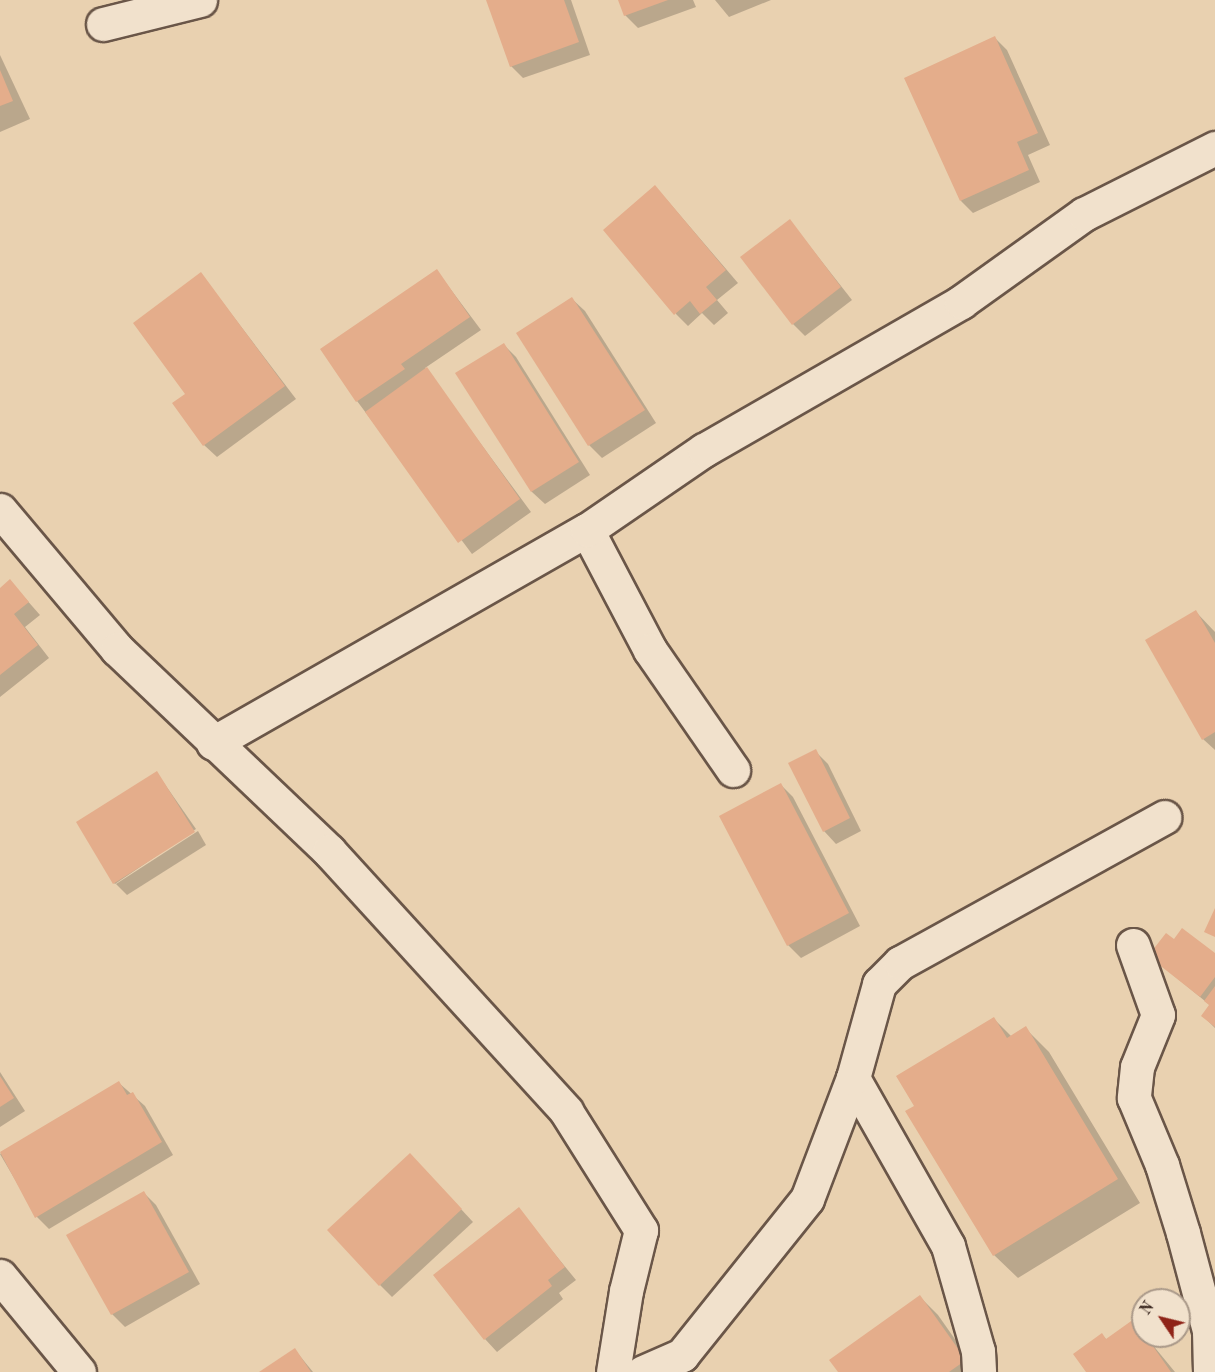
<!DOCTYPE html>
<html>
<head>
<meta charset="utf-8">
<style>
  body { margin:0 }
  #map { position:relative; width:1215px; height:1372px; overflow:hidden; background:#e9d1b0; font-family:"Old Standard TT",serif }
  div>[style] { position:absolute }
  [style*='--x'] { left:calc(var(--x)*1px); top:calc(var(--y)*1px); width:calc(var(--w)*1px); rotate:calc(var(--a)*1deg) }
  .shadow>* { inset:0; background:#0003 }
  .building>* { inset:0; background:#e4ad8b }
  .roads { filter:drop-shadow(2px 0 #6a5648) drop-shadow(-2px 0 #6a5648) drop-shadow(0 2px #6a5648) drop-shadow(0 -2px #6a5648) }
  .street>* { height:33px; margin:-16.5px; padding:0 16.5px; transform-origin:16.5px; border-radius:16.5px; background:#f1e1cc }
  span { translate:-50% -50%; white-space:nowrap; text-align:center; line-height:1.15; -webkit-text-stroke:4.5px #f1e1cc; paint-order:stroke }
  .north { position:absolute; left:1131px; top:1288px; width:60px; height:60px; box-sizing:border-box; background:#f1e1cc; border:2px solid #aa9989; border-radius:50%; rotate:305deg; font-size:16px; font-weight:700; line-height:24px; text-align:center; color:#402d25 }
  .north::after { content:''; display:block; margin:auto; width:21px; height:27px; background:#8f2418; clip-path:polygon(50% 0,100% 100%,50% 72%,0 100%) }
</style>
</head>
<body>
<div id="map">
  <div class="shadow">
    <div style="clip-path:polygon(488px 0,571px 0,590px 55px,523px 78px,511px 66px)"></div>
    <div style="clip-path:polygon(620px 0,693px 0,696px 7px,638px 28px,625px 15px)"></div>
    <div style="clip-path:polygon(715px 0,771px 0,729px 17px)"></div>
    <div style="clip-path:polygon(995px 38px,1007px 50px,1050px 145px,1028px 155px,1040px 182px,973px 213px,961px 201px)"></div>
    <div style="clip-path:polygon(0 55px,30px 119px,0 132px)"></div>
    <div style="clip-path:polygon(667px 200px,738px 283px,717px 300px,728px 313px,714px 325px,702px 313px,688px 326px,676px 314px)"></div>
    <div style="clip-path:polygon(790px 221px,852px 300px,805px 336px,793px 324px)"></div>
    <div style="clip-path:polygon(437px 271px,481px 330px,425px 368px,531px 512px,472px 554px,357px 401px)"></div>
    <div style="clip-path:polygon(201px 274px,296px 399px,217px 457px,204px 445px,187px 394px)"></div>
    <div style="clip-path:polygon(572px 299px,585px 311px,656px 423px,602px 458px,589px 445px,518px 334px)"></div>
    <div style="clip-path:polygon(504px 345px,516px 357px,590px 475px,545px 504px,532px 492px,458px 374px)"></div>
    <div style="clip-path:polygon(10px 581px,40px 615px,25px 627px,49px 658px,0 697px,0 590px)"></div>
    <div style="clip-path:polygon(1196px 612px,1215px 632px,1215px 750px,1203px 739px)"></div>
    <div style="clip-path:polygon(815px 751px,828px 764px,861px 831px,836px 844px,824px 831px,790px 764px)"></div>
    <div style="clip-path:polygon(157px 773px,196px 829px,115px 884px,114px 883px)"></div>
    <div style="clip-path:polygon(781px 785px,793px 797px,860px 926px,801px 958px,788px 945px)"></div>
    <div style="clip-path:polygon(198px 831px,206px 845px,127px 895px,116px 884px)"></div>
    <div style="clip-path:polygon(1174px 941px,1215px 955px,1215px 1028px,1203px 1016px,1211px 1006px,1150px 956px)"></div>
    <div style="clip-path:polygon(993px 1018px,1012px 1037px,1025px 1028px,1049px 1052px,1140px 1203px,1018px 1278px,994px 1255px,916px 1106px)"></div>
    <div style="clip-path:polygon(0 1072px,25px 1111px,0 1127px)"></div>
    <div style="clip-path:polygon(119px 1083px,145px 1106px,173px 1155px,49px 1229px,37px 1217px,0 1154px)"></div>
    <div style="clip-path:polygon(422px 1167px,473px 1222px,392px 1297px,380px 1285px)"></div>
    <div style="clip-path:polygon(144px 1193px,156px 1205px,200px 1284px,125px 1327px,112px 1314px,68px 1236px)"></div>
    <div style="clip-path:polygon(518px 1209px,576px 1280px,559px 1293px,563px 1299px,497px 1352px,485px 1339px)"></div>
    <div style="clip-path:polygon(920px 1297px,938px 1315px,978px 1372px,840px 1372px)"></div>
    <div style="clip-path:polygon(1133px 1321px,1175px 1372px,1088px 1372px,1102px 1335px,1107px 1340px)"></div>
    <div style="clip-path:polygon(295px 1350px,313px 1372px,262px 1372px)"></div>
  </div>
  <div class="building">
    <div style="clip-path:polygon(486px 0,564px 0,579px 42px,510px 67px)"></div>
    <div style="clip-path:polygon(618px 0,668px 0,624px 16px)"></div>
    <div style="clip-path:polygon(995px 36px,1038px 133px,1017px 142px,1029px 170px,960px 201px,904px 78px)"></div>
    <div style="clip-path:polygon(0 70px,13px 101px,0 106px)"></div>
    <div style="clip-path:polygon(655px 185px,726px 270px,706px 287px,717px 300px,700px 314px,690px 301px,674px 315px,603px 230px)"></div>
    <div style="clip-path:polygon(790px 219px,841px 287px,792px 325px,740px 257px)"></div>
    <div style="clip-path:polygon(437px 269px,470px 317px,401px 364px,405px 369px,356px 402px,320px 349px)"></div>
    <div style="clip-path:polygon(201px 272px,285px 386px,203px 446px,172px 403px,185px 394px,133px 323px)"></div>
    <div style="clip-path:polygon(572px 297px,645px 410px,588px 446px,516px 333px)"></div>
    <div style="clip-path:polygon(504px 343px,579px 462px,531px 492px,455px 373px)"></div>
    <div style="clip-path:polygon(427px 367px,520px 499px,458px 543px,365px 412px)"></div>
    <div style="clip-path:polygon(10px 579px,29px 602px,14px 614px,38px 645px,0 675px,0 588px)"></div>
    <div style="clip-path:polygon(1196px 610px,1215px 643px,1215px 732px,1202px 740px,1145px 640px)"></div>
    <div style="clip-path:polygon(816px 749px,850px 818px,823px 832px,788px 763px)"></div>
    <div style="clip-path:polygon(157px 771px,195px 832px,113px 884px,76px 822px)"></div>
    <div style="clip-path:polygon(781px 783px,849px 913px,787px 946px,719px 816px)"></div>
    <div style="clip-path:polygon(1215px 908px,1215px 937px,1204px 932px)"></div>
    <div style="clip-path:polygon(1182px 928px,1215px 953px,1215px 977px,1200px 997px,1148px 956px,1166px 933px,1174px 939px)"></div>
    <div style="clip-path:polygon(1215px 986px,1215px 1027px,1201px 1016px,1209px 1005px,1204px 1001px)"></div>
    <div style="clip-path:polygon(994px 1017px,1007px 1038px,1026px 1026px,1118px 1179px,993px 1256px,905px 1111px,914px 1106px,896px 1076px)"></div>
    <div style="clip-path:polygon(0 1076px,14px 1098px,0 1107px)"></div>
    <div style="clip-path:polygon(119px 1081px,127px 1095px,133px 1092px,162px 1142px,35px 1218px,0 1152px)"></div>
    <div style="clip-path:polygon(410px 1153px,462px 1209px,379px 1286px,327px 1230px)"></div>
    <div style="clip-path:polygon(144px 1191px,189px 1272px,111px 1315px,66px 1235px)"></div>
    <div style="clip-path:polygon(519px 1207px,565px 1267px,548px 1280px,552px 1286px,484px 1340px,433px 1275px)"></div>
    <div style="clip-path:polygon(920px 1295px,966px 1360px,949px 1372px,838px 1372px,829px 1360px)"></div>
    <div style="clip-path:polygon(1134px 1319px,1171px 1372px,1086px 1372px,1073px 1354px,1102px 1333px,1106px 1339px)"></div>
    <div style="clip-path:polygon(295px 1348px,311px 1372px,259px 1372px)"></div>
  </div>
  <div class="roads">
    <div class="street">
      <div style="--x:103;--y:24;--w:100;--a:-13.9"></div>
      <div style="--x:0;--y:510;--w:182;--a:49.9"></div>
      <div style="--x:117;--y:649;--w:293;--a:43.6"></div>
      <div style="--x:329;--y:851;--w:352;--a:47.6"></div>
      <div style="--x:566;--y:1111;--w:141;--a:57.8"></div>
      <div style="--x:641;--y:1230;--w:63;--a:103.8"></div>
      <div style="--x:626;--y:1291;--w:82;--a:99.1"></div>
      <div style="--x:587;--y:530;--w:136;--a:62.3"></div>
      <div style="--x:650;--y:650;--w:146;--a:55.3"></div>
      <div style="--x:213;--y:743;--w:430;--a:-29.7"></div>
      <div style="--x:587;--y:530;--w:142;--a:-34.4"></div>
      <div style="--x:704;--y:450;--w:297;--a:-29.9"></div>
      <div style="--x:961;--y:302;--w:151;--a:-35.6"></div>
      <div style="--x:1084;--y:214;--w:147;--a:-26.7"></div>
      <div style="--x:1133;--y:945;--w:74;--a:70.3"></div>
      <div style="--x:1158;--y:1015;--w:56;--a:112"></div>
      <div style="--x:1137;--y:1067;--w:31;--a:96"></div>
      <div style="--x:1134;--y:1098;--w:73;--a:67.3"></div>
      <div style="--x:1162;--y:1165;--w:71;--a:72.8"></div>
      <div style="--x:1183;--y:1233;--w:101;--a:75.1"></div>
      <div style="--x:1209;--y:1331;--w:41;--a:88.6"></div>
      <div style="--x:853;--y:1078;--w:193;--a:60.5"></div>
      <div style="--x:948;--y:1246;--w:109;--a:74.1"></div>
      <div style="--x:978;--y:1351;--w:21;--a:87"></div>
      <div style="--x:0;--y:1276;--w:124;--a:50.5"></div>
      <div style="--x:643;--y:1372;--w:43;--a:-23.6"></div>
      <div style="--x:682;--y:1355;--w:200;--a:-51.3"></div>
      <div style="--x:807;--y:1199;--w:129;--a:-69.2"></div>
      <div style="--x:853;--y:1078;--w:98;--a:-74.5"></div>
      <div style="--x:879;--y:984;--w:30;--a:-45"></div>
      <div style="--x:900;--y:963;--w:302;--a:-28.9"></div>
    </div>
  </div>
  <div class="north">N</div>
</div>
</body>
</html>
